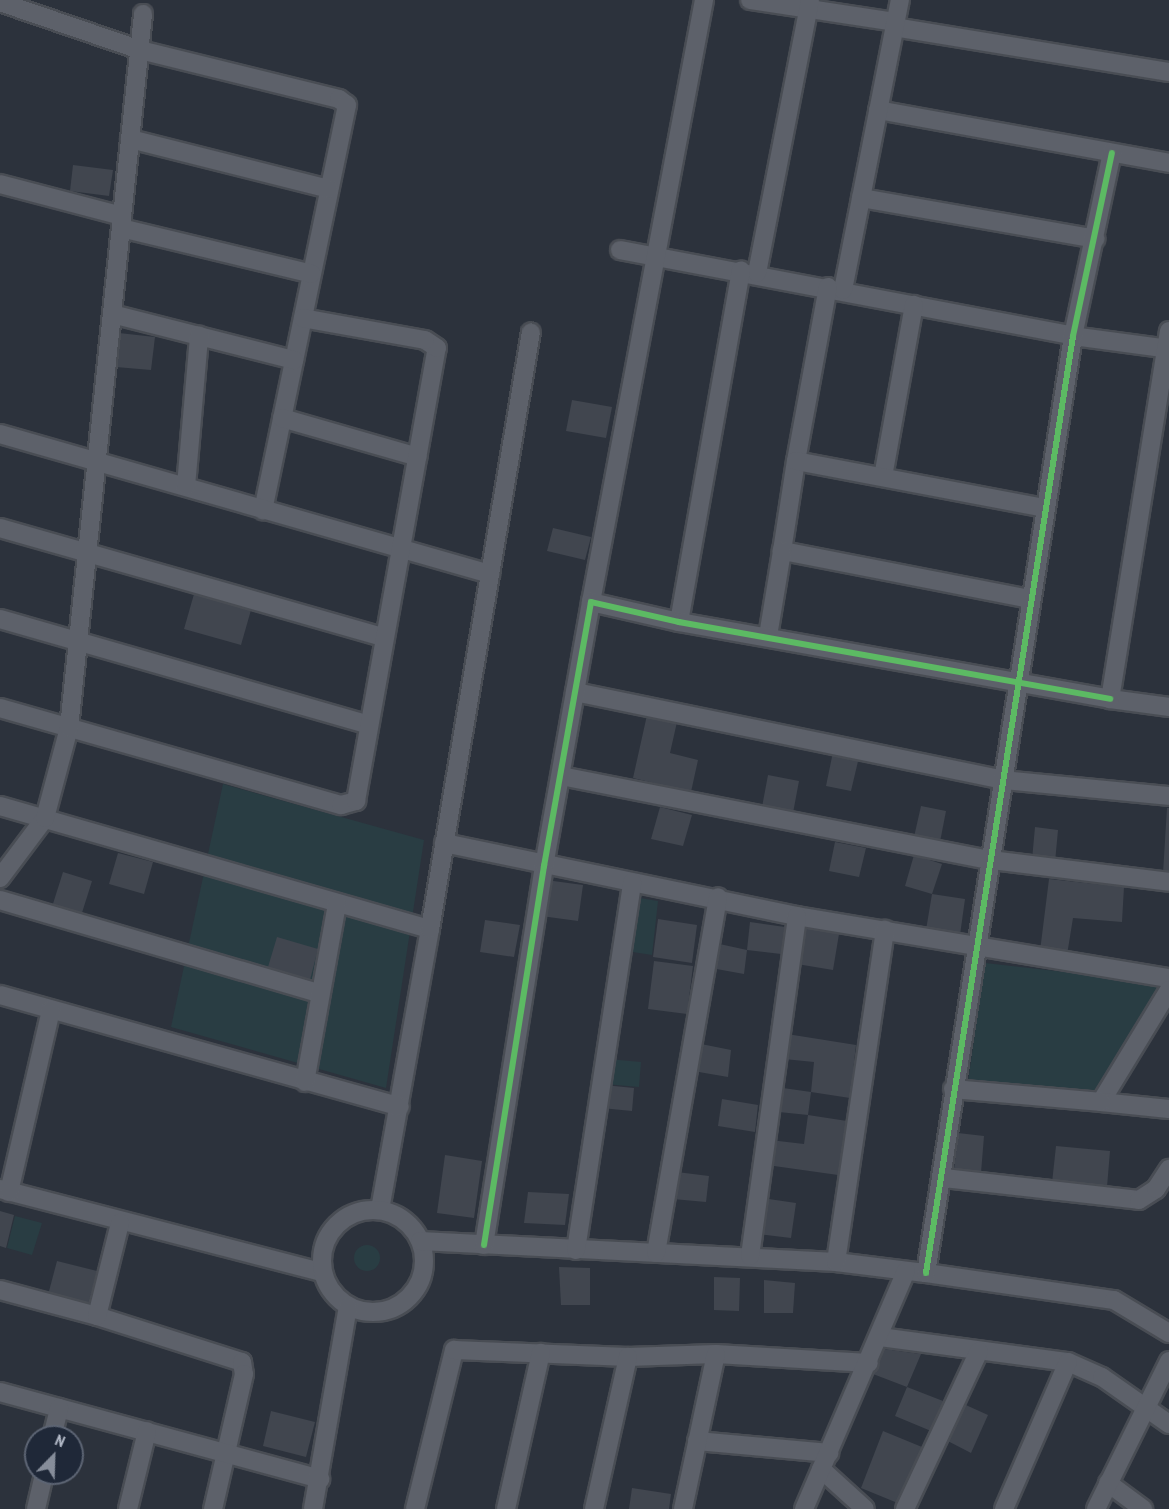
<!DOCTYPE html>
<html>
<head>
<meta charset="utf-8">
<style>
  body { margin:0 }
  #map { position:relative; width:1169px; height:1509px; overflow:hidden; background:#2c323c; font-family:"PT Sans Narrow",sans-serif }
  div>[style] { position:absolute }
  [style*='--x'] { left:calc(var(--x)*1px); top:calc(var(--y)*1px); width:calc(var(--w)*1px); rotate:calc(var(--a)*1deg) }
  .green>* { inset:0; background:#293d43 }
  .round { border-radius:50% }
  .building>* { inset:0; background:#41464f }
  .roads { filter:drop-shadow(2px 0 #494d54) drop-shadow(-2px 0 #494d54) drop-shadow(0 2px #494d54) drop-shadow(0 -2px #494d54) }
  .minor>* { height:18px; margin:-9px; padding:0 9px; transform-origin:9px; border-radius:9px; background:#5d616a }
  .minor>.ring { margin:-9px; padding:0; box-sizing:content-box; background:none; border:18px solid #5d616a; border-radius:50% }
  .cycleway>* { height:6px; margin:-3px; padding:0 3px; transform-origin:3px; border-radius:3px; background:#5cba63 }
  span { translate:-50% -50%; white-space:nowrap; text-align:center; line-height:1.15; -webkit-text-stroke:5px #1f2838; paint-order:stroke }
  .north { position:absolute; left:24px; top:1425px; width:60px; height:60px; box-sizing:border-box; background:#1f2838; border:2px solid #5c6473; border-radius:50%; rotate:23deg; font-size:16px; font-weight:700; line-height:24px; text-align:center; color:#b7becc }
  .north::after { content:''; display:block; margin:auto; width:21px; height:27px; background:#868d9a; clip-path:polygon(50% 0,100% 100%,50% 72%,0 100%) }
</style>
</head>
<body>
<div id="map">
  <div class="green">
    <div style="clip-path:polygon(223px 784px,424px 840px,386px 1088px,171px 1027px)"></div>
    <div style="clip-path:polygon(634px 897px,658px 901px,652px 955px,626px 951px)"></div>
    <div style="clip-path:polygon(985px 963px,1163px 983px,1095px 1095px,968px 1082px)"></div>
    <div style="clip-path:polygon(608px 1059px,641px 1062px,639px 1087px,605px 1084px)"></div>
    <div style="clip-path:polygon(15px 1216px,42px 1223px,32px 1255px,7px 1248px)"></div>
    <div class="round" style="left:354px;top:1245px;width:26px;height:26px"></div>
  </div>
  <div class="building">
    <div style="clip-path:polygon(73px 165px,113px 170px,109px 196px,70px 191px)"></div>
    <div style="clip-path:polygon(119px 333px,155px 337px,151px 370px,116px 367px)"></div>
    <div style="clip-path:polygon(572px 400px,612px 407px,606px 438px,566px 431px)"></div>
    <div style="clip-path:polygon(553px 528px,591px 537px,585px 560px,547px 551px)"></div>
    <div style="clip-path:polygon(194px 594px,251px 610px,241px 645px,184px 629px)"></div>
    <div style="clip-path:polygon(647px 715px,677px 722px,670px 753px,698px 760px,691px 792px,633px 778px)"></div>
    <div style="clip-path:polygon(833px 752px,859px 757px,851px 791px,826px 786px)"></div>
    <div style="clip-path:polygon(768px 775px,799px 781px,793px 813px,762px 807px)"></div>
    <div style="clip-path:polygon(921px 806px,946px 811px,940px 842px,914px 837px)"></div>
    <div style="clip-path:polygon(660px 807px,692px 815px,683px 846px,651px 839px)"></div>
    <div style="clip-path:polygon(1167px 808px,1169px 808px,1169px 873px,1163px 873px)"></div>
    <div style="clip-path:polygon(1035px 827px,1058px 830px,1055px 862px,1032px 860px)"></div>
    <div style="clip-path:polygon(835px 842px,866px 848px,859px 877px,829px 871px)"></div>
    <div style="clip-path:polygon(118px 853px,153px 862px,144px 894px,109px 884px)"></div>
    <div style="clip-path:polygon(914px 855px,942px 864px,932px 894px,905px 886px)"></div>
    <div style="clip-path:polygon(63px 872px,92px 881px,81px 916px,52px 907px)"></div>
    <div style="clip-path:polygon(1049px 879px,1124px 887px,1122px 922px,1073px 918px,1067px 955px,1040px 951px)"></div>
    <div style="clip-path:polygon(546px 880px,583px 885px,578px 921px,541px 916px)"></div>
    <div style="clip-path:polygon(932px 894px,965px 899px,960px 935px,926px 930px)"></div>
    <div style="clip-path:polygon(658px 919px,697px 925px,692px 963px,653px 957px)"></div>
    <div style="clip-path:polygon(485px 920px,520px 925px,514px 957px,480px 952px)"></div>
    <div style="clip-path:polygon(750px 922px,785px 927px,781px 954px,747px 950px)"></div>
    <div style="clip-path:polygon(803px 928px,839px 934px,833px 970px,797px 964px)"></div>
    <div style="clip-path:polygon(277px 937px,318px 949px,310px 980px,268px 967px)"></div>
    <div style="clip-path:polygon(715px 943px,747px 950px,744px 974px,711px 968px)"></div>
    <div style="clip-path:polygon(654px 961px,693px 966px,687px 1014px,648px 1009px)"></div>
    <div style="clip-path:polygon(787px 1034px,856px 1045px,850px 1098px,811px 1092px,808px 1115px,847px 1121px,838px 1175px,767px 1165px,770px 1140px,804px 1144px,808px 1115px,779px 1112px,783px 1088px,811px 1092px,814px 1062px,784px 1059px)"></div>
    <div style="clip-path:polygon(696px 1043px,731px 1050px,728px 1077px,693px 1071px)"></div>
    <div style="clip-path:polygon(604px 1085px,634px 1088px,632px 1111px,601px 1108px)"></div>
    <div style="clip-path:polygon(722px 1099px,758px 1105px,755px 1132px,718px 1126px)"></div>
    <div style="clip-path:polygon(958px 1133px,984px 1136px,981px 1173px,954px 1170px)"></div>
    <div style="clip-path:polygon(1056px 1146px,1110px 1151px,1107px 1187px,1052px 1183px)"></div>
    <div style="clip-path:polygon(445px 1155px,482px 1161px,474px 1218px,437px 1213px)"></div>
    <div style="clip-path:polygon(677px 1172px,709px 1176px,706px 1202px,673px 1199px)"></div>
    <div style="clip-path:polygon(528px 1192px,569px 1194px,565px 1225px,524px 1223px)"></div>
    <div style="clip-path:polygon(762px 1198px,796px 1203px,791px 1238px,758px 1234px)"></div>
    <div style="clip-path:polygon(0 1211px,14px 1215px,6px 1248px,0 1246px)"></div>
    <div style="clip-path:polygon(57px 1261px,97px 1271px,88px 1306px,48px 1295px)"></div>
    <div style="clip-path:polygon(559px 1267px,590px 1268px,590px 1305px,561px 1305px)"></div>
    <div style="clip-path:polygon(714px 1277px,740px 1278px,739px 1311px,714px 1310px)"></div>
    <div style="clip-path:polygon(764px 1280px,795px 1283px,793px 1313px,764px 1313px)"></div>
    <div style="clip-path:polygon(884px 1349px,921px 1354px,907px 1387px,943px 1401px,931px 1431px,895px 1416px,907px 1387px,873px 1374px)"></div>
    <div style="clip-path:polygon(957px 1401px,988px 1415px,971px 1453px,940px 1437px)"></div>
    <div style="clip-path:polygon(271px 1411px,315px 1422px,306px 1457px,263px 1446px)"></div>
    <div style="clip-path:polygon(883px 1431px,922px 1447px,900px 1504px,861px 1488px)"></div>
    <div style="clip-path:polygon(632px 1488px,671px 1494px,669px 1509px,629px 1509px)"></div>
  </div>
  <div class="roads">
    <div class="minor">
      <div style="--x:750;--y:0;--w:147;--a:8.6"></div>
      <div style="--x:0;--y:2;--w:148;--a:18.9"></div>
      <div style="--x:140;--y:50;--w:205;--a:13.8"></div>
      <div style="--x:339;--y:99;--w:10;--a:37"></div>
      <div style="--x:347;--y:105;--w:414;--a:101.7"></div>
      <div style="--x:894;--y:27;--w:279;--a:9.3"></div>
      <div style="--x:878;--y:110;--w:296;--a:10.3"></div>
      <div style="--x:130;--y:139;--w:205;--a:14.1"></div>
      <div style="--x:0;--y:184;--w:126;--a:14.7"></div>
      <div style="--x:861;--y:198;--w:238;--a:9.9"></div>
      <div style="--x:121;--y:228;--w:196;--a:13.5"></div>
      <div style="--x:620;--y:250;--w:461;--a:10.7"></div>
      <div style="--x:1073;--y:336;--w:97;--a:7.7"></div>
      <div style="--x:757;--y:273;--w:278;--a:-79"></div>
      <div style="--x:843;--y:290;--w:296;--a:-78.9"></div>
      <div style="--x:112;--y:314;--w:188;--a:14.2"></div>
      <div style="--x:1169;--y:331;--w:373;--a:99.1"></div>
      <div style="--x:1110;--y:699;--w:60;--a:7.7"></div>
      <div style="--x:282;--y:418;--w:141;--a:16"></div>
      <div style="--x:0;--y:434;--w:510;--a:15.95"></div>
      <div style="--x:796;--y:461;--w:177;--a:-79.6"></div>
      <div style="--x:883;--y:477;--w:175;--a:-79.8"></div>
      <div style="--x:186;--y:486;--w:151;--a:-85"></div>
      <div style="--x:0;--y:528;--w:400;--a:15.9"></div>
      <div style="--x:1030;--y:599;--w:253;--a:-169"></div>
      <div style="--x:782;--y:551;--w:91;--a:-81.2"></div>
      <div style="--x:796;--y:461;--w:253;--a:10.7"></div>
      <div style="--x:591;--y:602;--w:613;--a:-79.37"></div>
      <div style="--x:0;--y:619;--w:384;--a:16"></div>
      <div style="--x:679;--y:622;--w:357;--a:-80"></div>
      <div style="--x:768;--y:636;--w:86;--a:-80.6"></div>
      <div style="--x:575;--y:692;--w:437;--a:11.6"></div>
      <div style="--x:1003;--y:780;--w:167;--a:5.5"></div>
      <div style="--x:0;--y:708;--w:355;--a:15.9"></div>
      <div style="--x:341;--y:805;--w:16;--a:-15"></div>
      <div style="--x:356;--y:801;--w:460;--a:-79.9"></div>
      <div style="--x:437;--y:348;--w:14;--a:-146"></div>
      <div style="--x:425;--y:340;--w:124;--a:-169.8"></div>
      <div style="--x:561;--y:776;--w:438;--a:11.1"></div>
      <div style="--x:991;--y:860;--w:179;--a:7"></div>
      <div style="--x:0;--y:806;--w:447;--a:16"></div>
      <div style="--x:430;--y:929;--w:285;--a:100.1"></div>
      <div style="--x:444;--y:843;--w:360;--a:11.7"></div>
      <div style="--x:797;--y:916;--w:377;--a:9.5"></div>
      <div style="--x:0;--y:878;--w:75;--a:-53.1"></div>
      <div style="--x:45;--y:818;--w:93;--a:-75.1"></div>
      <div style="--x:69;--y:728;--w:718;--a:-84.08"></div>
      <div style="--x:0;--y:900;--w:331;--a:16.3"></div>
      <div style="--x:430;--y:929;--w:605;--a:-80.4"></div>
      <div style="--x:1169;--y:990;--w:131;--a:121.3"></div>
      <div style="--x:1101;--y:1102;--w:68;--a:5.9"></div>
      <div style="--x:0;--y:995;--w:415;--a:15.6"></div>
      <div style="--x:305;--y:1082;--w:181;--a:-79.8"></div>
      <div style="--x:953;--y:1089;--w:149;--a:5"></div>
      <div style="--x:944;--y:1178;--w:196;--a:6.4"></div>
      <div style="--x:1139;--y:1200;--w:20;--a:-33"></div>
      <div style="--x:1156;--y:1189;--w:24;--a:-57"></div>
      <div style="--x:0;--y:1189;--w:333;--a:14.5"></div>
      <div style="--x:9;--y:1192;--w:187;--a:-77"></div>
      <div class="ring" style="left:322px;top:1210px;width:84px;height:84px"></div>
      <div style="--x:420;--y:1241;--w:417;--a:2.9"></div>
      <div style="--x:836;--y:1262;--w:91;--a:7"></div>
      <div style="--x:926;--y:1273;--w:190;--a:8.2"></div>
      <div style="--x:1114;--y:1300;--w:64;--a:31"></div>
      <div style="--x:484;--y:1245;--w:384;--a:-81"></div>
      <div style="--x:544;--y:866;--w:268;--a:-79.9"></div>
      <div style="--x:591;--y:602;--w:90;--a:12.8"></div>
      <div style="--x:679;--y:622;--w:438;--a:10.1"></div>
      <div style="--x:576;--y:1250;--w:372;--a:-81.3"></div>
      <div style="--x:656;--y:1253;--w:361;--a:-80.1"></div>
      <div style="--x:750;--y:1256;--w:343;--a:-82.1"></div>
      <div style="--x:836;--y:1262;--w:336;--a:-81.6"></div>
      <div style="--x:926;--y:1273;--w:948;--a:-81.08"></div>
      <div style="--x:1073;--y:336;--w:187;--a:-78"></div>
      <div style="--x:0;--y:1290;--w:100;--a:15"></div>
      <div style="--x:97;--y:1316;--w:152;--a:17.6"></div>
      <div style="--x:242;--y:1362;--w:12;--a:81"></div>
      <div style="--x:244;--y:1374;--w:139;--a:102.9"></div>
      <div style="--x:97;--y:1316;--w:96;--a:-76.1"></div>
      <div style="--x:880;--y:1337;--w:190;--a:7.6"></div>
      <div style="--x:1068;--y:1362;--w:37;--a:24"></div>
      <div style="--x:1102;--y:1377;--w:82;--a:35"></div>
      <div style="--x:0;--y:1392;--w:332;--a:15.2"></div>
      <div style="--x:52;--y:1437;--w:30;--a:-76"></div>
      <div style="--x:697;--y:1441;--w:133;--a:5.2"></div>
      <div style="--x:821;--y:1469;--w:59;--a:42.3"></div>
      <div style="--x:1108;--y:1483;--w:44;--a:36.6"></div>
      <div style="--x:36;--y:1509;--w:37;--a:-77"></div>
      <div style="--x:128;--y:1509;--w:80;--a:-76.3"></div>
      <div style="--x:313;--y:1509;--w:205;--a:-80.2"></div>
      <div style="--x:415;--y:1509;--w:164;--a:-76.2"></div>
      <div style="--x:454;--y:1350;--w:174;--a:2.3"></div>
      <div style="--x:628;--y:1357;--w:88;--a:-2"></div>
      <div style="--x:716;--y:1354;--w:153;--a:3.4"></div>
      <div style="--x:506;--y:1509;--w:160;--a:-77.4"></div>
      <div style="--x:594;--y:1509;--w:156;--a:-77.4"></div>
      <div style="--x:683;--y:1509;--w:158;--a:-78"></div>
      <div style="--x:804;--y:1509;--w:259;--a:-66.8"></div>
      <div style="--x:905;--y:1509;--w:174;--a:-64.9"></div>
      <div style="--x:1004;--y:1509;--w:160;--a:-66.5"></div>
      <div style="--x:1096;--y:1509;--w:165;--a:-63.7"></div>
    </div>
  </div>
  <div class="cycleway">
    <div style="--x:484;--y:1245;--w:384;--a:-81"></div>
    <div style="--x:544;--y:866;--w:268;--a:-79.9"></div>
    <div style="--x:591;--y:602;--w:90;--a:12.8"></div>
    <div style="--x:679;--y:622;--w:438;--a:10.1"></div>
    <div style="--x:926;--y:1273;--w:948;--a:-81.08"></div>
    <div style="--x:1073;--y:336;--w:187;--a:-78"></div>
  </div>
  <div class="north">N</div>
</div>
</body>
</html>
